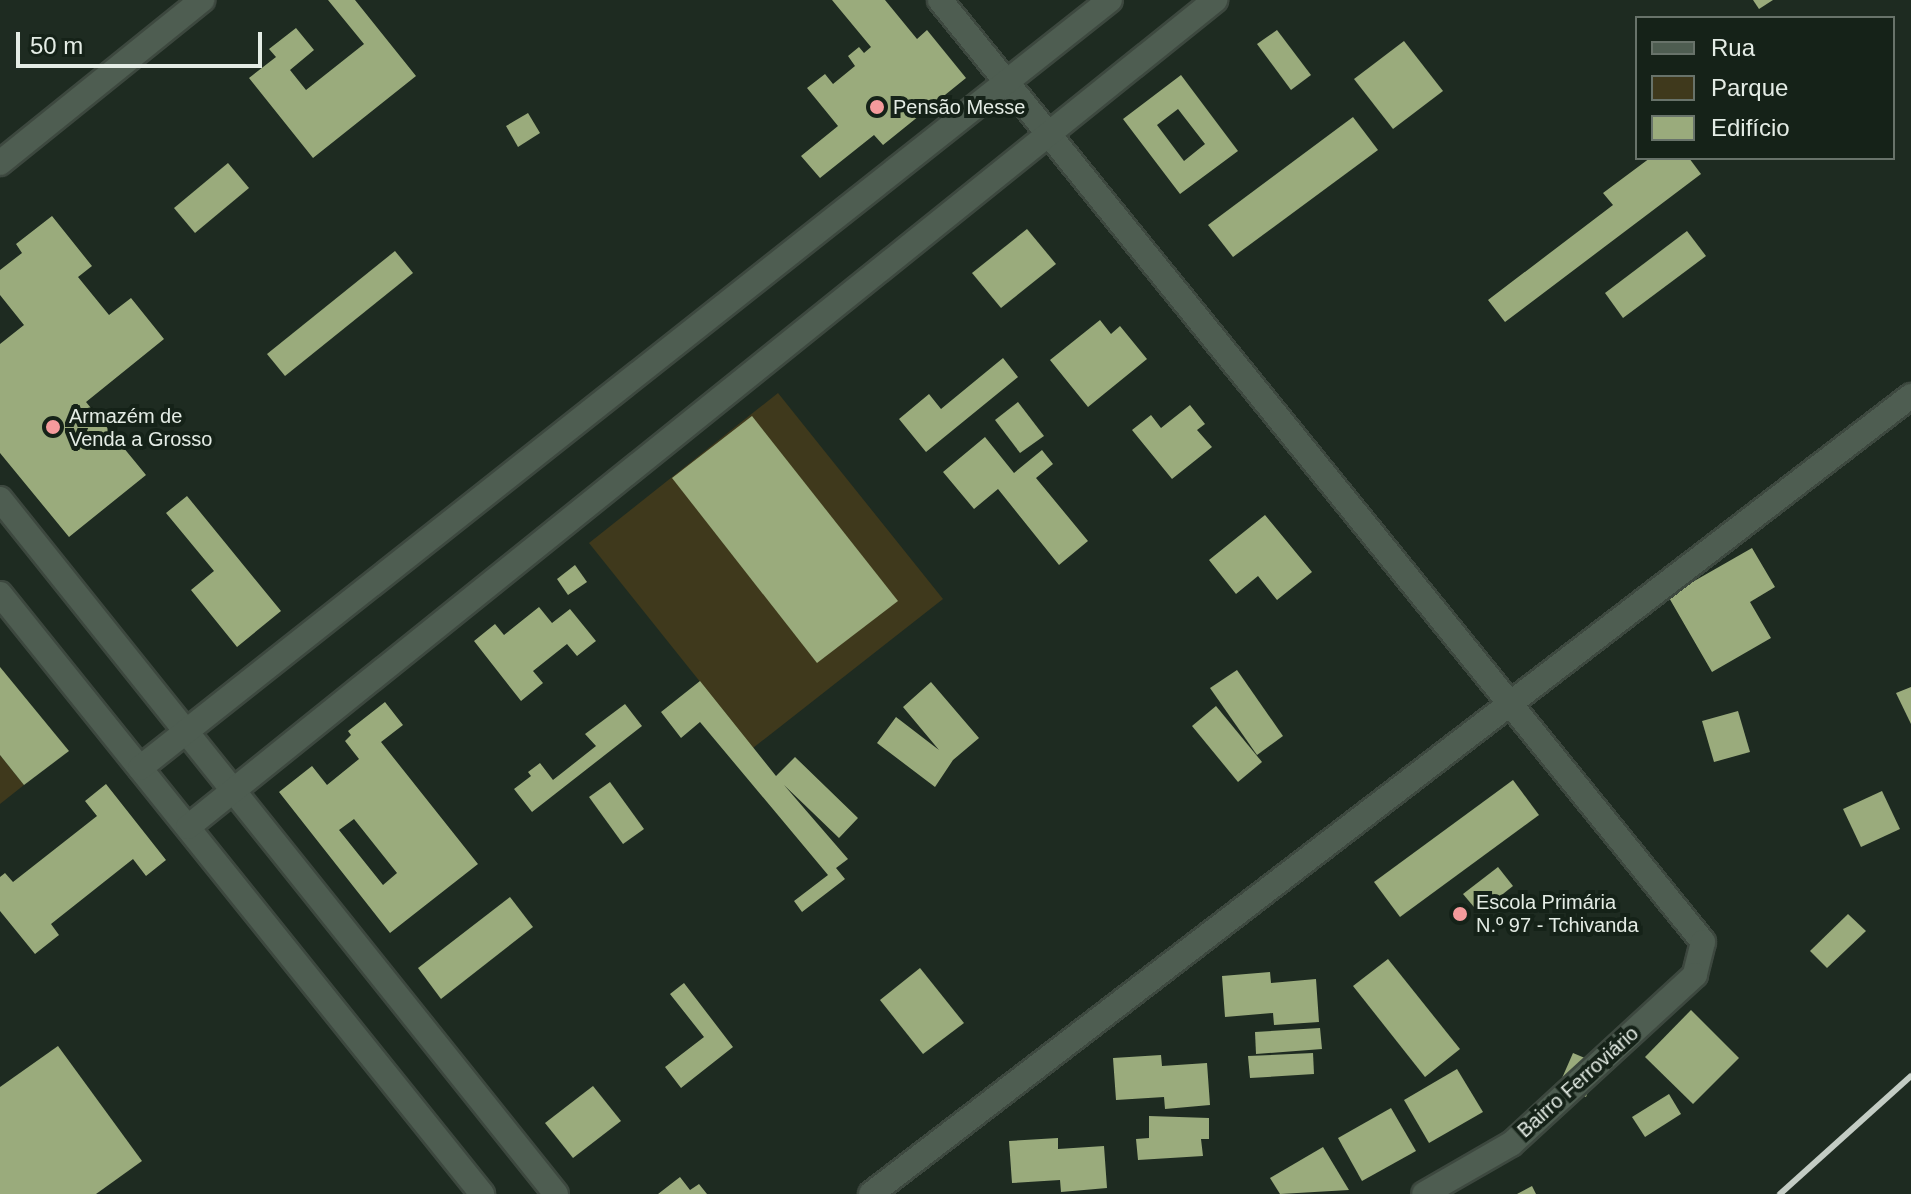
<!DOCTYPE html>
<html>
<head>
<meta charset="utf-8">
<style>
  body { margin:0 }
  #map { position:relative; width:1911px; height:1194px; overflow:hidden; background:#1e2b21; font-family:Helvetica,sans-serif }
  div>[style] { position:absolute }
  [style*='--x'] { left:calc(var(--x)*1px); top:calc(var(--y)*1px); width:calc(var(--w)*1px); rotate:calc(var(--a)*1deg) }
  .green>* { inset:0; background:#3f391c }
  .building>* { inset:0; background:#9aab7c }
  .roads { filter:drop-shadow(2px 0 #3d483f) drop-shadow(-2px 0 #3d483f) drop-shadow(0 2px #3d483f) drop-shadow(0 -2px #3d483f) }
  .street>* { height:24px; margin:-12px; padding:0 12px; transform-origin:12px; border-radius:12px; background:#4e5d51 }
  .rail>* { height:6px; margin:-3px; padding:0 3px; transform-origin:3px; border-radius:3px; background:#c3ccc4 }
  .dots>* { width:22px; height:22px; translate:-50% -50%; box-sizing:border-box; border:4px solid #152218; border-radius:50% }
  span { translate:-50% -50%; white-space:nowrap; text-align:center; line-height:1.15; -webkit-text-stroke:8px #152218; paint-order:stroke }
  .poi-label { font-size:20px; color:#e4ece5 }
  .left { translate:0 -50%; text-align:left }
  .street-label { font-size:20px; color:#e4ece5 }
  .legend { position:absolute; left:1635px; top:16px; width:260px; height:144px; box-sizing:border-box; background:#152218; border:2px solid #68736a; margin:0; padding:10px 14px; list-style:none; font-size:24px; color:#e4ece5 }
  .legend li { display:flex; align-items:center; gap:16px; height:40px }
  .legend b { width:40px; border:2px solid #68736a }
  .scale { position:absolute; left:16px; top:32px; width:246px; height:36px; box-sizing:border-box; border:4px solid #e4ece5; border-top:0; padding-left:10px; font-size:24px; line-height:28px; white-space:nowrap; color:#e4ece5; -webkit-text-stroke:6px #152218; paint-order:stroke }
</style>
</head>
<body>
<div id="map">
  <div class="green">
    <div style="clip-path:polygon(778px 393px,943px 599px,753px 748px,589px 543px)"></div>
    <div style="clip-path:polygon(0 755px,24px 785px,0 804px)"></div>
  </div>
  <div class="building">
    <div style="clip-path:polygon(328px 0,355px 0,416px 76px,313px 158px,249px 78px,276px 57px,269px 49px,296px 28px,314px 50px,290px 70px,306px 90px,364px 44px)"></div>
    <div style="clip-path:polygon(832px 0,885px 0,917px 39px,927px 30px,966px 78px,883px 145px,874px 135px,820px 178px,801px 156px,838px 126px,807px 88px,825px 74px,833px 84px,855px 66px,848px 56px,859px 47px,864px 53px,871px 47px)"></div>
    <div style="clip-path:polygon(1753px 0,1773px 0,1759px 9px)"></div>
    <div style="clip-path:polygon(1277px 30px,1311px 75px,1291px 90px,1257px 44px)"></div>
    <div style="clip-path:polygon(1404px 41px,1443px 91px,1393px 129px,1354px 79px)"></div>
    <div style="clip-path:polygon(evenodd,1181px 75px,1238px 151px,1180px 194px,1123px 119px,1181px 75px,1178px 109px,1205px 144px,1184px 161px,1157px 125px,1178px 109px)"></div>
    <div style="clip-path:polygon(528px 113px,540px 133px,518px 147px,506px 126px)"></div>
    <div style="clip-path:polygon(1353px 117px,1378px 150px,1233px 257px,1208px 225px)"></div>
    <div style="clip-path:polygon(1650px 158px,1689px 158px,1701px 174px,1505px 322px,1488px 300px,1613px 205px,1603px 193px)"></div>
    <div style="clip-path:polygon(228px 163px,249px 188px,195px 233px,174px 208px)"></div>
    <div style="clip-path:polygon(52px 216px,92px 266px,78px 277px,109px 315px,131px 298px,164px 339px,86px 402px,146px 475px,69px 537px,0 453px,0 344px,24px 325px,0 295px,0 270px,22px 253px,16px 244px)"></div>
    <div style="clip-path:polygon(1027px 229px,1056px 264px,1001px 308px,972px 273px)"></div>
    <div style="clip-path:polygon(1687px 231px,1706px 256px,1623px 318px,1605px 293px)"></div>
    <div style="clip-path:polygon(395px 251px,413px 273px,285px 376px,267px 354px)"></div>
    <div style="clip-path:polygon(1100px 320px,1111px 334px,1120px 326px,1147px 359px,1088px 407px,1050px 360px)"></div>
    <div style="clip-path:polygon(1003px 358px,1018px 377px,926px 452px,899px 419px,929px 394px,941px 409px)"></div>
    <div style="clip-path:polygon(1018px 402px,1044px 436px,1020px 453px,995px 420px)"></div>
    <div style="clip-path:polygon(1190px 405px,1205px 424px,1197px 430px,1212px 447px,1172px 479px,1132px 430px,1151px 415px,1161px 428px)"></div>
    <div style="clip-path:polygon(752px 416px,898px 601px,817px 663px,672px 478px)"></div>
    <div style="clip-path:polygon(985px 437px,1014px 473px,1042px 450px,1053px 464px,1036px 478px,1088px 541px,1059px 565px,998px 489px,974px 509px,943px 472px)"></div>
    <div style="clip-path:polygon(187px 496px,281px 611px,237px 647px,191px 590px,214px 571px,166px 513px)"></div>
    <div style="clip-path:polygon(1265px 515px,1312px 572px,1277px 600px,1258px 576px,1236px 594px,1209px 560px)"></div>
    <div style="clip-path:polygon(1752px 548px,1775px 587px,1750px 602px,1771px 638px,1712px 672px,1668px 596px)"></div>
    <div style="clip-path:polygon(575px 565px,587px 582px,568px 595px,557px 579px)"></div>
    <div style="clip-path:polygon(539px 607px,552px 623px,570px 609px,596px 641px,577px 656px,567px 644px,533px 671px,543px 683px,521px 701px,474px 641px,495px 624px,504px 635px)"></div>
    <div style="clip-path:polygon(0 667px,69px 751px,24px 785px,0 755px)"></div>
    <div style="clip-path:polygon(1237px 670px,1283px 736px,1257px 755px,1210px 688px)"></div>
    <div style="clip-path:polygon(700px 681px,776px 776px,795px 757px,858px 818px,839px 838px,784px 785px,848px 859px,836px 868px,845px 879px,802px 912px,794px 901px,828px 875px,700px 722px,681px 738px,661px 712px)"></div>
    <div style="clip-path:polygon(931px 682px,979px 738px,953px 760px,935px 787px,877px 743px,896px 717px,939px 750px,903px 707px)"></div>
    <div style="clip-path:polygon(1911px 687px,1911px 724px,1896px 693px)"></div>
    <div style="clip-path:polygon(evenodd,385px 702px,403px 725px,381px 742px,478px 864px,390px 933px,279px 792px,312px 766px,327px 785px,359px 759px,345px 741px,351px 735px,348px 731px,385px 702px,354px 819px,397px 873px,383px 885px,339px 830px,354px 819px)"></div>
    <div style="clip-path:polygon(625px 704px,642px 726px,532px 812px,514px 789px,531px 776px,528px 772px,540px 763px,553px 780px,596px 746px,585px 734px)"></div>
    <div style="clip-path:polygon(1216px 706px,1262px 762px,1238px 782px,1192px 726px)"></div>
    <div style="clip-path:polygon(1738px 711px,1750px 752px,1714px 762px,1702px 721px)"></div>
    <div style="clip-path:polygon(1513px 780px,1539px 815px,1400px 917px,1374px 882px)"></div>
    <div style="clip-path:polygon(610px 782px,644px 829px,623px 844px,589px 797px)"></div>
    <div style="clip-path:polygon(106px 784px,166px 860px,146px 876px,133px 859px,51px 924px,59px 935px,35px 954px,0 911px,0 877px,5px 873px,13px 882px,97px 816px,85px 801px)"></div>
    <div style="clip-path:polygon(1882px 791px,1900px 829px,1861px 847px,1843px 809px)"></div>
    <div style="clip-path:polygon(1498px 867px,1513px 886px,1479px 913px,1463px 894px)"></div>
    <div style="clip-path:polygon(510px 897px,533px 927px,441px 999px,418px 968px)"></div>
    <div style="clip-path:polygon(1848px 914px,1866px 931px,1827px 968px,1810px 951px)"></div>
    <div style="clip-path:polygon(1388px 959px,1460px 1049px,1425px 1077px,1353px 986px)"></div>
    <div style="clip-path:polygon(920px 968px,964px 1023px,923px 1054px,880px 1000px)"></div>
    <div style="clip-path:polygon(1270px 972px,1271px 983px,1316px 979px,1319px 1022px,1274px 1025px,1273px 1013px,1225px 1017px,1222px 976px)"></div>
    <div style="clip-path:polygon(684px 983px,733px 1047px,681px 1088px,665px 1067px,704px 1037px,670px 994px)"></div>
    <div style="clip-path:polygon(1691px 1010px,1739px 1058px,1693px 1104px,1645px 1057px)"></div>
    <div style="clip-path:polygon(1320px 1028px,1322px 1049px,1256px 1054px,1255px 1032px)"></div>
    <div style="clip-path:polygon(58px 1046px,142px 1161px,96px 1194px,0 1194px,0 1087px)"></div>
    <div style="clip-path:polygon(1313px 1053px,1314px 1074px,1250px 1078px,1248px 1056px)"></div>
    <div style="clip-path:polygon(1573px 1053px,1599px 1064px,1586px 1097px,1559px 1085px)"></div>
    <div style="clip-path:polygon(1161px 1055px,1162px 1066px,1207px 1063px,1210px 1105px,1165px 1109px,1164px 1097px,1116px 1100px,1113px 1058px)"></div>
    <div style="clip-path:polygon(1457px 1069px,1483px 1112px,1429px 1143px,1404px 1100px)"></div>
    <div style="clip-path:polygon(593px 1086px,621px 1121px,573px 1158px,545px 1123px)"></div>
    <div style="clip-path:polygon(1669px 1094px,1681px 1114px,1645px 1137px,1632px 1117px)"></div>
    <div style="clip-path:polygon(1391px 1108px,1416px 1151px,1362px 1181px,1338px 1138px)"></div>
    <div style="clip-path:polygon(1149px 1116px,1209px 1118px,1209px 1139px,1201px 1139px,1203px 1156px,1138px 1160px,1136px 1139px,1149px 1138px)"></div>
    <div style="clip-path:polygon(1058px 1138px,1058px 1149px,1104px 1146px,1107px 1188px,1061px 1192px,1060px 1180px,1012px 1183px,1009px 1141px)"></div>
    <div style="clip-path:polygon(1323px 1147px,1349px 1190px,1280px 1194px,1270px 1178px)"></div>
    <div style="clip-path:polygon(680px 1177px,690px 1190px,699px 1184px,707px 1194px,658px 1194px)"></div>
    <div style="clip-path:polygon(1532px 1186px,1536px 1194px,1517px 1194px)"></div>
  </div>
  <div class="roads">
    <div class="street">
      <div style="--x:940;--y:0;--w:1212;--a:50.99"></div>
      <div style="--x:1703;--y:942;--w:34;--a:104"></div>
      <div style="--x:1695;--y:975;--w:250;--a:137.4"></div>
      <div style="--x:1511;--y:1144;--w:100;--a:150.1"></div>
      <div style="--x:0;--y:163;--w:260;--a:-38.9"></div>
      <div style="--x:0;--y:499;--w:890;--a:51.34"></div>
      <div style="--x:0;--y:594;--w:770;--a:51.22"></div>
      <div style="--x:140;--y:768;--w:1237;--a:-38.37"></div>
      <div style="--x:188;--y:827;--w:1319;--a:-38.84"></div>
      <div style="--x:871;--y:1194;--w:1311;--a:-37.5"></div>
    </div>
  </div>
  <div class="rail">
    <div style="--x:1780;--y:1194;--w:176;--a:-42"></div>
  </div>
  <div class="dots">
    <div style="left:877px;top:107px;background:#f59b9c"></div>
    <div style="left:53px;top:427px;background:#f59b9c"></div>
    <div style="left:1460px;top:914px;background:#f59b9c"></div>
  </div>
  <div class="poi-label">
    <span class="left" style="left:893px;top:107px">Pensão Messe</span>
    <span class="left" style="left:69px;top:428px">Armazém de<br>Venda a Grosso</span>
    <span class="left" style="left:1476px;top:914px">Escola Primária<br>N.º 97 - Tchivanda</span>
  </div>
  <div class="street-label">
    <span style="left:1578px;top:1082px;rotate:-42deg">Bairro Ferroviário</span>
  </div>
  <ul class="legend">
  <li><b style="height:10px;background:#4e5d51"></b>Rua</li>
  <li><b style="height:22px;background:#3f391c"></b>Parque</li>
  <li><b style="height:22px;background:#9aab7c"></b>Edifício</li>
  </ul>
  <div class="scale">50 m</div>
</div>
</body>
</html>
